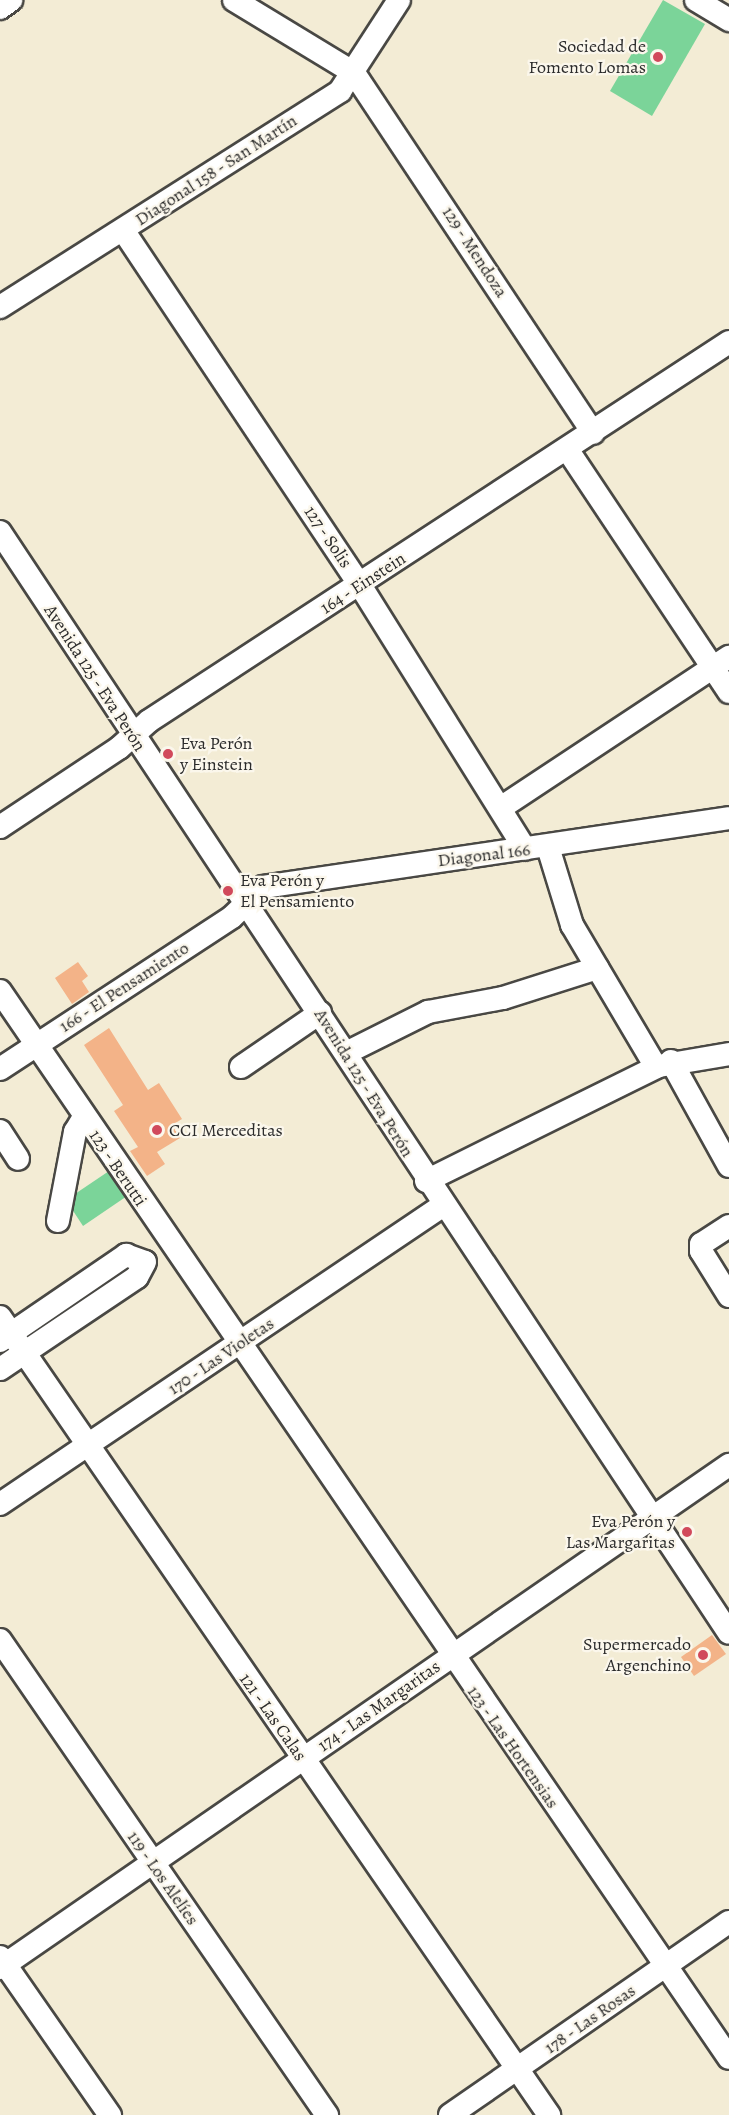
<!DOCTYPE html>
<html>
<head>
<meta charset="utf-8">
<style>
  body { margin:0 }
  #map { position:relative; width:729px; height:2115px; overflow:hidden; background:#f3ecd5; font-family:Alegreya,serif }
  div>[style] { position:absolute }
  [style*='--x'] { left:calc(var(--x)*1px); top:calc(var(--y)*1px); width:calc(var(--w)*1px); rotate:calc(var(--a)*1deg) }
  .green>* { inset:0; background:#7bd499 }
  .building>* { inset:0; background:#f3b388 }
  .roads { filter:drop-shadow(2px 0 #494844) drop-shadow(-2px 0 #494844) drop-shadow(0 2px #494844) drop-shadow(0 -2px #494844) }
  .minor>* { height:22px; margin:-11px; padding:0 11px; transform-origin:11px; border-radius:11px; background:#fff }
  .dots>* { width:16px; height:16px; translate:-50% -50%; box-sizing:border-box; border:3px solid #fbf7ec; border-radius:50% }
  span { translate:-50% -50%; white-space:nowrap; text-align:center; line-height:1.15; -webkit-text-stroke:4.5px #fbf7ec; paint-order:stroke }
  .poi-label { font-size:18px; color:#2b2b2b }
  .right { translate:-100% -50%; text-align:right }
  .left { translate:0 -50%; text-align:left }
  .street-label { font-size:18px; color:#2b2b2b }
</style>
</head>
<body>
<div id="map">
  <div class="green">
    <div style="clip-path:polygon(663px 0,705px 24px,652px 116px,610px 91px)"></div>
    <div style="clip-path:polygon(112px 1169px,130px 1194px,83px 1226px,66px 1200px)"></div>
  </div>
  <div class="building">
    <div style="clip-path:polygon(78px 962px,88px 976px,82px 981px,89px 992px,72px 1004px,55px 978px)"></div>
    <div style="clip-path:polygon(109px 1028px,148px 1090px,159px 1083px,182px 1119px,172px 1125px,180px 1138px,157px 1152px,165px 1164px,147px 1176px,130px 1151px,138px 1147px,114px 1111px,123px 1105px,84px 1045px)"></div>
    <div style="clip-path:polygon(712px 1635px,726px 1654px,694px 1676px,681px 1657px)"></div>
  </div>
  <div class="roads">
    <div class="minor">
      <div style="--x:234;--y:0;--w:140;--a:31.3"></div>
      <div style="--x:354;--y:73;--w:432;--a:56.4"></div>
      <div style="--x:696;--y:0;--w:39;--a:31"></div>
      <div style="--x:0;--y:8;--w:14;--a:-36"></div>
      <div style="--x:123;--y:230;--w:427;--a:56.3"></div>
      <div style="--x:360;--y:585;--w:311;--a:58"></div>
      <div style="--x:0;--y:307;--w:403;--a:-32.4"></div>
      <div style="--x:340;--y:91;--w:108;--a:-57"></div>
      <div style="--x:567;--y:449;--w:292;--a:56.3"></div>
      <div style="--x:0;--y:532;--w:1320;--a:56.49"></div>
      <div style="--x:502;--y:807;--w:272;--a:-33.5"></div>
      <div style="--x:0;--y:827;--w:143;--a:-33.6"></div>
      <div style="--x:119;--y:748;--w:40;--a:-42"></div>
      <div style="--x:149;--y:721;--w:693;--a:-33.16"></div>
      <div style="--x:548;--y:847;--w:82;--a:72.9"></div>
      <div style="--x:572;--y:925;--w:165;--a:59.4"></div>
      <div style="--x:0;--y:991;--w:1292;--a:55.66"></div>
      <div style="--x:346;--y:1053;--w:92;--a:-26.6"></div>
      <div style="--x:428;--y:1012;--w:76;--a:-10.6"></div>
      <div style="--x:503;--y:998;--w:99;--a:-17.7"></div>
      <div style="--x:671;--y:1061;--w:120;--a:61.1"></div>
      <div style="--x:241;--y:1067;--w:96;--a:-34.4"></div>
      <div style="--x:0;--y:1069;--w:277;--a:-33.2"></div>
      <div style="--x:232;--y:917;--w:43;--a:-44.1"></div>
      <div style="--x:263;--y:887;--w:471;--a:-8.4"></div>
      <div style="--x:0;--y:1131;--w:33;--a:57"></div>
      <div style="--x:426;--y:1181;--w:260;--a:-26.3"></div>
      <div style="--x:659;--y:1066;--w:71;--a:-9.7"></div>
      <div style="--x:58;--y:1221;--w:91;--a:-79.2"></div>
      <div style="--x:75;--y:1132;--w:17;--a:-59"></div>
      <div style="--x:729;--y:1226;--w:33;--a:147"></div>
      <div style="--x:701;--y:1244;--w:7;--a:90"></div>
      <div style="--x:701;--y:1251;--w:53;--a:58.1"></div>
      <div style="--x:0;--y:1317;--w:969;--a:55.47"></div>
      <div style="--x:0;--y:1341;--w:153;--a:-34.3"></div>
      <div style="--x:126;--y:1255;--w:20;--a:20"></div>
      <div style="--x:145;--y:1262;--w:17;--a:118"></div>
      <div style="--x:137;--y:1277;--w:165;--a:146.1"></div>
      <div style="--x:0;--y:1504;--w:533;--a:-33.99"></div>
      <div style="--x:0;--y:1640;--w:577;--a:55.46"></div>
      <div style="--x:0;--y:1957;--w:193;--a:55.2"></div>
      <div style="--x:0;--y:1968;--w:886;--a:-34.61"></div>
      <div style="--x:450;--y:2115;--w:339;--a:-34.7"></div>
    </div>
  </div>
  <div class="dots">
    <div style="left:658px;top:57px;background:#d1495b"></div>
    <div style="left:168px;top:754px;background:#d1495b"></div>
    <div style="left:228px;top:891px;background:#d1495b"></div>
    <div style="left:157px;top:1130px;background:#d1495b"></div>
    <div style="left:687px;top:1532px;background:#d1495b"></div>
    <div style="left:703px;top:1655px;background:#d1495b"></div>
  </div>
  <div class="poi-label">
    <span class="right" style="left:646px;top:57px">Sociedad de<br>Fomento Lomas</span>
    <span class="left" style="left:180px;top:754px">Eva Perón<br>y Einstein</span>
    <span class="left" style="left:240px;top:891px">Eva Perón y<br>El Pensamiento</span>
    <span class="left" style="left:169px;top:1130px">CCI Merceditas</span>
    <span class="right" style="left:675px;top:1532px">Eva Perón y<br>Las Margaritas</span>
    <span class="right" style="left:691px;top:1655px">Supermercado<br>Argenchino</span>
  </div>
  <div class="street-label">
    <span style="left:216px;top:170px;rotate:-33deg">Diagonal 158 - San Martín</span>
    <span style="left:475px;top:252px;rotate:57deg">129 - Mendoza</span>
    <span style="left:328px;top:537px;rotate:56deg">127 - Solis</span>
    <span style="left:363px;top:583px;rotate:-33deg">164 - Einstein</span>
    <span style="left:95px;top:678px;rotate:57deg">Avenida 125 - Eva Perón</span>
    <span style="left:484px;top:855px;rotate:-7deg">Diagonal 166</span>
    <span style="left:124px;top:987px;rotate:-33deg">166 - El Pensamiento</span>
    <span style="left:364px;top:1083px;rotate:58deg">Avenida 125 - Eva Perón</span>
    <span style="left:118px;top:1168px;rotate:56deg">123 - Berutti</span>
    <span style="left:221px;top:1356px;rotate:-34deg">170 - Las Violetas</span>
    <span style="left:379px;top:1706px;rotate:-35deg">174 - Las Margaritas</span>
    <span style="left:273px;top:1717px;rotate:55deg">121 - Las Calas</span>
    <span style="left:513px;top:1747px;rotate:55deg">123 - Las Hortensias</span>
    <span style="left:163px;top:1878px;rotate:55deg">119 - Los Alelíes</span>
    <span style="left:590px;top:2019px;rotate:-35deg">178 - Las Rosas</span>
  </div>
</div>
</body>
</html>
